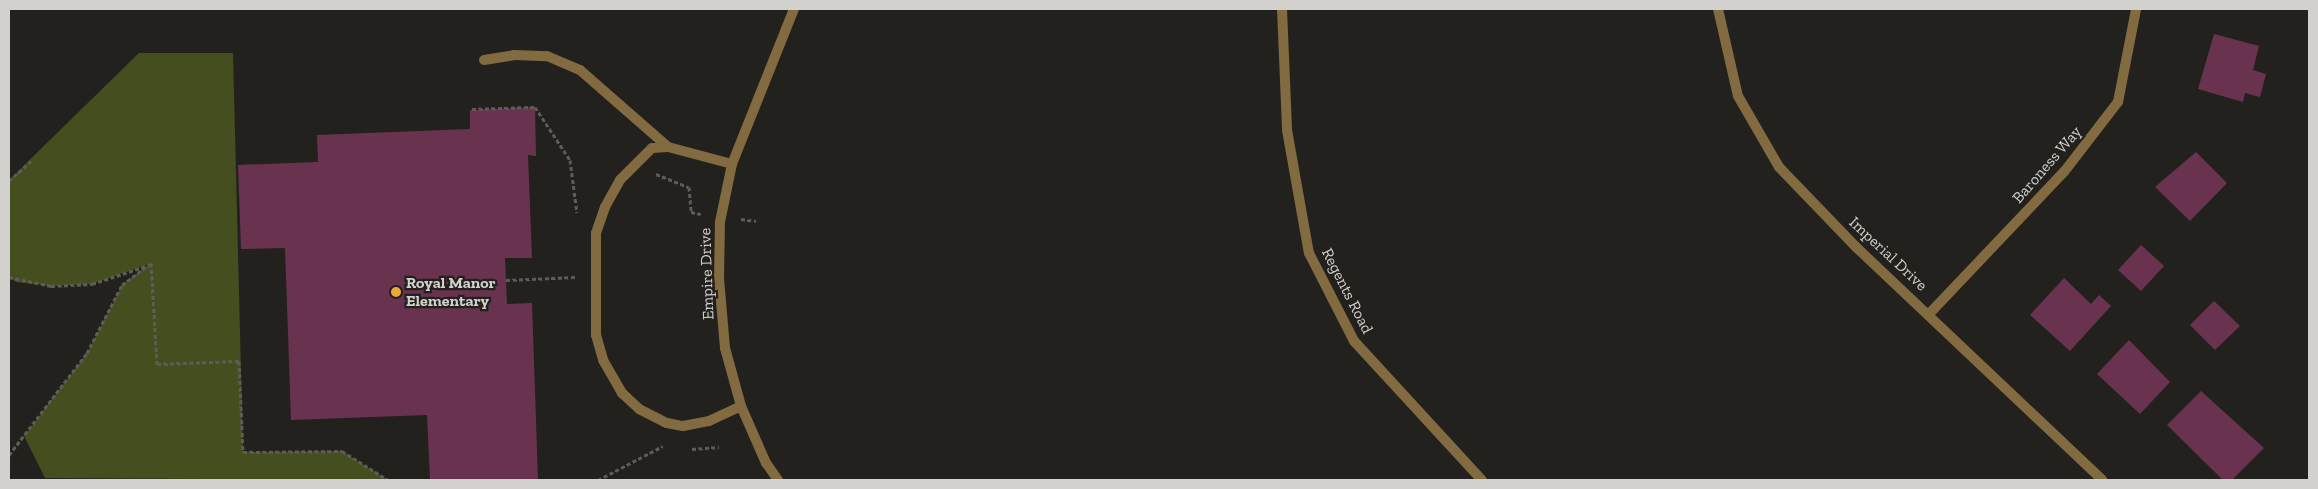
<!DOCTYPE html>
<html>
<head>
<meta charset="utf-8">
<style>
  body { margin:0 }
  #map { position:relative; width:2318px; height:489px; overflow:hidden; background:#23211d; font-family:"Zilla Slab",serif }
  div>[style] { position:absolute }
  [style*='--x'] { left:calc(var(--x)*1px); top:calc(var(--y)*1px); width:calc(var(--w)*1px); rotate:calc(var(--a)*1deg) }
  .green>* { inset:0; background:#454e1e }
  .building>* { inset:0; background:#69334f }
  .path>* { height:3px; margin-top:-1.5px; transform-origin:0; background:repeating-linear-gradient(90deg,#5d5c58 0 4px,transparent 0 6.5px) }
  .lane>* { height:10px; margin:-5px; padding:0 5px; transform-origin:5px; border-radius:5px; background:#826a41 }
  .street>* { height:10px; margin:-5px; padding:0 5px; transform-origin:5px; border-radius:5px; background:#826a41 }
  .dots>* { width:14px; height:14px; translate:-50% -50%; box-sizing:border-box; border:2px solid #23211d; border-radius:50% }
  span { translate:-50% -50%; white-space:nowrap; text-align:center; line-height:1.15; -webkit-text-stroke:4.5px #23211d; paint-order:stroke }
  .street-label { font-size:16px; color:#d2d1ce }
  .poi-label { font-size:16px; color:#d2d1ce; font-weight:700 }
  .left { translate:0 -50%; text-align:left }
  .frame { position:absolute; inset:0; border:10px solid #d2d1ce; pointer-events:none }
</style>
</head>
<body>
<div id="map">
  <div class="green">
    <div style="clip-path:polygon(139px 53px,233px 53px,243px 452px,342px 451px,388px 480px,45px 478px,24px 436px,87px 353px,122px 285px,149px 264px,92px 284px,51px 286px,16px 282px,9px 276px,9px 180px)"></div>
  </div>
  <div class="building">
    <div style="clip-path:polygon(2214px 34px,2259px 46px,2253px 70px,2266px 74px,2260px 97px,2245px 93px,2243px 102px,2198px 89px)"></div>
    <div style="clip-path:polygon(535px 107px,536px 156px,528px 155px,532px 258px,505px 258px,507px 304px,532px 303px,538px 480px,430px 480px,427px 415px,291px 420px,285px 248px,241px 249px,238px 165px,318px 162px,317px 135px,470px 129px,470px 110px)"></div>
    <div style="clip-path:polygon(2196px 152px,2227px 183px,2190px 221px,2155px 187px)"></div>
    <div style="clip-path:polygon(2141px 245px,2164px 266px,2141px 291px,2118px 270px)"></div>
    <div style="clip-path:polygon(2064px 278px,2091px 304px,2099px 295px,2111px 306px,2070px 351px,2030px 315px)"></div>
    <div style="clip-path:polygon(2214px 301px,2240px 326px,2215px 350px,2190px 325px)"></div>
    <div style="clip-path:polygon(2129px 340px,2170px 382px,2140px 414px,2097px 374px)"></div>
    <div style="clip-path:polygon(2201px 391px,2264px 448px,2232px 480px,2223px 480px,2167px 425px)"></div>
  </div>
  <div class="path">
    <div style="--x:472;--y:109;--w:63;--a:-1.8"></div>
    <div style="--x:535;--y:107;--w:64;--a:56.6"></div>
    <div style="--x:570;--y:160;--w:53;--a:82.5"></div>
    <div style="--x:656;--y:174;--w:35;--a:22"></div>
    <div style="--x:689;--y:187;--w:25;--a:85"></div>
    <div style="--x:691;--y:212;--w:10;--a:11"></div>
    <div style="--x:9;--y:181;--w:30;--a:-42"></div>
    <div style="--x:741;--y:219;--w:15;--a:8"></div>
    <div style="--x:151;--y:263;--w:101;--a:86.6"></div>
    <div style="--x:157;--y:364;--w:82;--a:-2.1"></div>
    <div style="--x:239;--y:361;--w:91;--a:87.5"></div>
    <div style="--x:243;--y:452;--w:99;--a:-0.6"></div>
    <div style="--x:342;--y:451;--w:54;--a:32.2"></div>
    <div style="--x:9;--y:277;--w:43;--a:12.1"></div>
    <div style="--x:51;--y:286;--w:41;--a:-2.8"></div>
    <div style="--x:92;--y:284;--w:57;--a:-18.4"></div>
    <div style="--x:506;--y:280;--w:69;--a:-2.5"></div>
    <div style="--x:692;--y:449;--w:27;--a:-4"></div>
    <div style="--x:9;--y:455;--w:128;--a:-52.6"></div>
    <div style="--x:87;--y:353;--w:76;--a:-62.8"></div>
    <div style="--x:122;--y:285;--w:36;--a:-37"></div>
    <div style="--x:598;--y:480;--w:73;--a:-27.6"></div>
  </div>
  <div class="lane">
    <div style="--x:484;--y:60;--w:30;--a:-9"></div>
    <div style="--x:514;--y:55;--w:33;--a:2"></div>
    <div style="--x:547;--y:56;--w:36;--a:23"></div>
    <div style="--x:580;--y:70;--w:117;--a:41.2"></div>
    <div style="--x:732;--y:164;--w:66;--a:-165.1"></div>
    <div style="--x:668;--y:147;--w:16;--a:176"></div>
    <div style="--x:652;--y:148;--w:45;--a:135"></div>
    <div style="--x:620;--y:180;--w:31;--a:119"></div>
    <div style="--x:605;--y:207;--w:28;--a:109"></div>
    <div style="--x:596;--y:233;--w:102;--a:90"></div>
    <div style="--x:596;--y:335;--w:26;--a:74"></div>
    <div style="--x:603;--y:360;--w:38;--a:60"></div>
    <div style="--x:622;--y:393;--w:23;--a:43"></div>
    <div style="--x:639;--y:409;--w:31;--a:27"></div>
    <div style="--x:667;--y:423;--w:16;--a:11"></div>
    <div style="--x:683;--y:426;--w:26;--a:-11"></div>
    <div style="--x:709;--y:421;--w:35;--a:-25"></div>
  </div>
  <div class="street">
    <div style="--x:1282;--y:9;--w:121;--a:87.6"></div>
    <div style="--x:1287;--y:130;--w:125;--a:79.9"></div>
    <div style="--x:1309;--y:253;--w:99;--a:62.9"></div>
    <div style="--x:1354;--y:341;--w:189;--a:47.4"></div>
    <div style="--x:1718;--y:9;--w:89;--a:77.1"></div>
    <div style="--x:1738;--y:96;--w:82;--a:60"></div>
    <div style="--x:1779;--y:167;--w:111;--a:46.1"></div>
    <div style="--x:1856;--y:247;--w:339;--a:43.4"></div>
    <div style="--x:1930;--y:313;--w:195;--a:-46.5"></div>
    <div style="--x:2064;--y:172;--w:88;--a:-52.4"></div>
    <div style="--x:2118;--y:102;--w:95;--a:-79"></div>
    <div style="--x:778;--y:480;--w:21;--a:-125"></div>
    <div style="--x:766;--y:463;--w:62;--a:-113.7"></div>
    <div style="--x:741;--y:406;--w:60;--a:-105.4"></div>
    <div style="--x:725;--y:348;--w:70;--a:-94.9"></div>
    <div style="--x:719;--y:278;--w:56;--a:-89"></div>
    <div style="--x:720;--y:222;--w:59;--a:-78.3"></div>
    <div style="--x:732;--y:164;--w:167;--a:-68.2"></div>
  </div>
  <div class="dots">
    <div style="left:396px;top:292px;background:#e9ab37"></div>
  </div>
  <div class="street-label">
    <span style="left:2047px;top:165px;rotate:-49deg">Baroness Way</span>
    <span style="left:1888px;top:254px;rotate:43deg">Imperial Drive</span>
    <span style="left:707px;top:274px;rotate:-92deg">Empire Drive</span>
    <span style="left:1347px;top:291px;rotate:63deg">Regents Road</span>
  </div>
  <div class="poi-label">
    <span class="left" style="left:406px;top:292px">Royal Manor<br>Elementary</span>
  </div>
  <div class="frame"></div>
</div>
</body>
</html>
